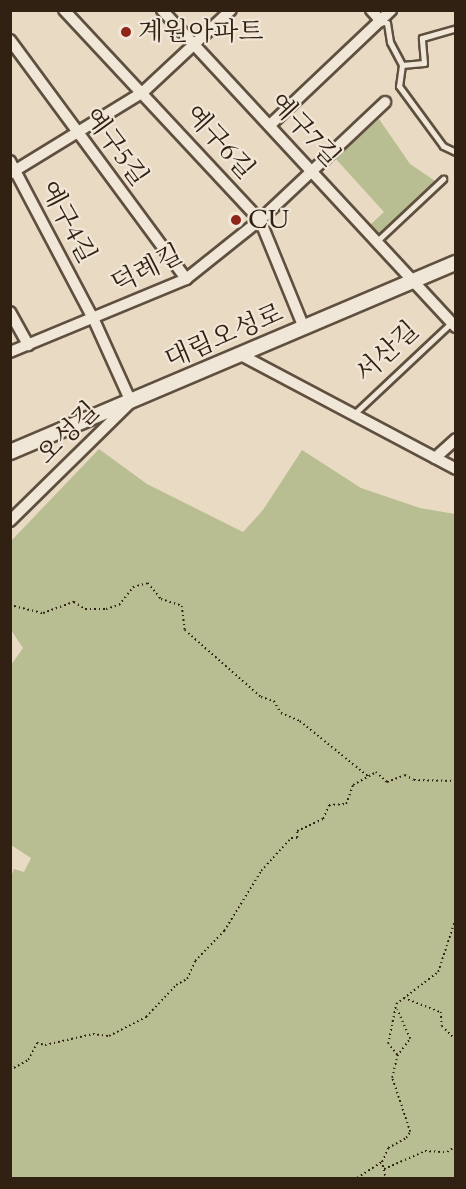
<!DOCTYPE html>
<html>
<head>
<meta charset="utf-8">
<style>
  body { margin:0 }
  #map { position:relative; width:466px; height:1189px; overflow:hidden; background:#e9dac3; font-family:Cardo,"Noto Serif KR",serif }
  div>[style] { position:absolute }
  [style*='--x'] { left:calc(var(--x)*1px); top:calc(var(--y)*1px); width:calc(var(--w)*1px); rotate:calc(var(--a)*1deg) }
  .green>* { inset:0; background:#b9be92 }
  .path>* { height:1.5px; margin-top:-0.75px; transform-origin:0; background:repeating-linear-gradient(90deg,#312113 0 1.5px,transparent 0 4.5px) }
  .roads { filter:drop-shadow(2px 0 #5f4f3f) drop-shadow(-2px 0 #5f4f3f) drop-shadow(0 2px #5f4f3f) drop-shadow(0 -2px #5f4f3f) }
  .service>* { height:5px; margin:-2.5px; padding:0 2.5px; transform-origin:2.5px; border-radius:2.5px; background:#f1e7d8 }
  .minor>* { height:10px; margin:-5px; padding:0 5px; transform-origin:5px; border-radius:5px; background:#f1e7d8 }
  .tertiary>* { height:14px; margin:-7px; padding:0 7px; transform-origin:7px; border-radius:7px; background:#f1e7d8 }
  .dots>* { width:16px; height:16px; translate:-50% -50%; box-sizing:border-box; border:3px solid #f1e7d8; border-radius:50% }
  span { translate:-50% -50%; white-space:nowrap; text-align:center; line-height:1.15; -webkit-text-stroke:4.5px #f1e7d8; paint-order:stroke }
  .poi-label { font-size:26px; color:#312113 }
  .left { translate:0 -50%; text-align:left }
  .street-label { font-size:26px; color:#312113 }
  .frame { position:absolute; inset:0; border:12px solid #312113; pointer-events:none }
</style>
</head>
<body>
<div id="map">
  <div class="green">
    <div style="clip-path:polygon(379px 119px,410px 164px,435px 181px,379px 236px,369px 226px,384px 212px,335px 158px)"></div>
    <div style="clip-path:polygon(99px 449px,147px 484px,243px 532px,263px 510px,302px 450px,361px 488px,420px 508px,455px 514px,455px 1178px,11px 1178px,11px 877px,14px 869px,24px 872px,31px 858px,11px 845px,11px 665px,23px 648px,11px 630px,11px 541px)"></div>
  </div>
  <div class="path">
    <div style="--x:10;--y:605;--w:34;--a:14"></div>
    <div style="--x:43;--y:613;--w:33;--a:-20"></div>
    <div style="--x:74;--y:602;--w:13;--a:32"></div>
    <div style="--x:85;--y:609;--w:21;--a:0"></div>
    <div style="--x:106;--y:609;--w:14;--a:-17"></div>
    <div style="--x:119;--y:605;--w:23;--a:-52"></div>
    <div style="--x:133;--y:587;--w:16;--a:-15"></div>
    <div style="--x:148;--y:583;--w:21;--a:51"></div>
    <div style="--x:161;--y:599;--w:22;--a:18"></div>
    <div style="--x:182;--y:606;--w:24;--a:83"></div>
    <div style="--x:185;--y:630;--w:101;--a:41.4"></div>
    <div style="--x:261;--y:697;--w:14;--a:17"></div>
    <div style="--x:274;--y:701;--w:14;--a:60"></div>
    <div style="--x:281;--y:713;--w:21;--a:23"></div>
    <div style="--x:300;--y:721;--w:89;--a:39.1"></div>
    <div style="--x:404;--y:998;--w:40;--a:21"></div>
    <div style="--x:441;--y:1012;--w:14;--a:86"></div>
    <div style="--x:442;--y:1026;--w:20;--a:45"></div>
    <div style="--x:397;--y:1055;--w:14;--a:-129"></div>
    <div style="--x:388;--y:1044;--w:41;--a:-78.7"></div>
    <div style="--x:396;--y:1004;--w:53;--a:-37.3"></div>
    <div style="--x:438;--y:972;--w:58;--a:-71.9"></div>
    <div style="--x:10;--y:1070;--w:21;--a:-29"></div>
    <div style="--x:28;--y:1060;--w:19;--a:-62"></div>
    <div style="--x:37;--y:1043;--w:8;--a:14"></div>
    <div style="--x:45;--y:1045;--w:49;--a:-12.9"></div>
    <div style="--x:93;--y:1034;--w:16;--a:7"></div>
    <div style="--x:109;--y:1036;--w:42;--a:-27.2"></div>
    <div style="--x:146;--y:1017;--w:44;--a:-46.8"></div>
    <div style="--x:176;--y:985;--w:13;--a:-29"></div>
    <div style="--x:187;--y:979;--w:20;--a:-66"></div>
    <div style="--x:195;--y:961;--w:42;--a:-46"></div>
    <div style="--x:224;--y:931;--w:70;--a:-58.3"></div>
    <div style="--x:261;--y:871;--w:45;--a:-47.7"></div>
    <div style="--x:291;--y:838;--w:6;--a:0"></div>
    <div style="--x:297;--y:838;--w:7;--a:-90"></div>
    <div style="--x:297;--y:831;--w:29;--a:-25"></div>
    <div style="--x:323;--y:819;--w:15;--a:-67"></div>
    <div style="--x:329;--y:805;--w:17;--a:-3"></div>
    <div style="--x:346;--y:804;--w:20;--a:-70"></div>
    <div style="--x:353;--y:785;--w:26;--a:-29"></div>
    <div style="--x:376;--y:772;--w:15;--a:42"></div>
    <div style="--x:387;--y:782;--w:19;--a:-21"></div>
    <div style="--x:405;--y:775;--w:10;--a:29"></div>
    <div style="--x:414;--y:780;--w:42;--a:1.4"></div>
    <div style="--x:382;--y:1161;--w:17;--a:77"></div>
    <div style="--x:384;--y:1169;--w:45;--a:-23.7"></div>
    <div style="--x:425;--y:1151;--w:22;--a:3"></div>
    <div style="--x:447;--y:1152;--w:11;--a:-34"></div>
    <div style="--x:357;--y:1178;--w:30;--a:-33"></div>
    <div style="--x:382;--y:1162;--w:15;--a:-67"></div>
    <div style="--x:388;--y:1148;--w:21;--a:-29"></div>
    <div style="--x:406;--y:1138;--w:7;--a:-56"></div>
    <div style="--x:410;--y:1132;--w:57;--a:-108.4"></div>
    <div style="--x:392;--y:1078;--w:23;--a:-77"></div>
    <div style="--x:397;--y:1056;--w:21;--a:-53"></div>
    <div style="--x:410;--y:1039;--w:32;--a:-114"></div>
  </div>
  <div class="roads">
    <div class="service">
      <div style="--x:381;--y:21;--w:6;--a:18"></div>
      <div style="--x:387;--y:23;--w:19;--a:81"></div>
      <div style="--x:390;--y:42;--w:26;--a:62"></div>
      <div style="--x:402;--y:65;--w:21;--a:98"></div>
      <div style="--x:399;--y:86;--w:74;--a:53.7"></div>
      <div style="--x:443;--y:146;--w:14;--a:25"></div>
      <div style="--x:402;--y:65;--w:22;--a:-5"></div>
      <div style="--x:424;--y:63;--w:25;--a:-95"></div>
      <div style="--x:422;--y:38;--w:35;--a:-16"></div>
      <div style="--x:377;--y:241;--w:91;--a:-43.2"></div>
      <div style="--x:354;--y:414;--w:133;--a:-43.2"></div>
    </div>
    <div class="minor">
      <div style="--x:64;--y:10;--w:287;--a:47"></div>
      <div style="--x:260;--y:220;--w:117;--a:67.8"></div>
      <div style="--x:162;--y:10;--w:432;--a:47.2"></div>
      <div style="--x:371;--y:10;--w:15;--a:48"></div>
      <div style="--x:10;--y:40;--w:297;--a:53.6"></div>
      <div style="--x:270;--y:125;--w:167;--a:-43.5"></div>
      <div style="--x:10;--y:161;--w:180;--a:62.2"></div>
      <div style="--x:94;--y:320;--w:90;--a:65.7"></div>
      <div style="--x:131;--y:402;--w:170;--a:135.5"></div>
      <div style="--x:11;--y:173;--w:155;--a:-31.5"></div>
      <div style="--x:143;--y:92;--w:120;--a:-43"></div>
      <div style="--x:10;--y:312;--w:38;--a:61"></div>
      <div style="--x:10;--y:352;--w:191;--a:-22.5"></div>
      <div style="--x:186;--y:279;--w:95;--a:-38.6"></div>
      <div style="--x:260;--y:220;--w:172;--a:-43.3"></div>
      <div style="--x:241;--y:355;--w:243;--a:27.9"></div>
      <div style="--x:435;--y:458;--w:28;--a:-42"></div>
    </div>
    <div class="tertiary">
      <div style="--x:10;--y:452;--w:484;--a:-23"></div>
    </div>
  </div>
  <div class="dots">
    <div style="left:126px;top:32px;background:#8f2418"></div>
    <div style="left:236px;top:220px;background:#8f2418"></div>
  </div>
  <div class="poi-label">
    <span class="left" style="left:138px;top:32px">계원아파트</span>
    <span class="left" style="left:248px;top:220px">CU</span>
  </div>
  <div class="street-label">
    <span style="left:305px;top:130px;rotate:47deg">예구7길</span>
    <span style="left:220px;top:142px;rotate:48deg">예구6길</span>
    <span style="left:116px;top:147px;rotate:54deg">예구5길</span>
    <span style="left:68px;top:222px;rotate:62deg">예구4길</span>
    <span style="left:147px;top:269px;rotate:-27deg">덕례길</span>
    <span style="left:224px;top:336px;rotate:-23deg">대림오성로</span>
    <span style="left:387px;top:352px;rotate:-43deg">서산길</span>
    <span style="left:68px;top:433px;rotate:-45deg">오성길</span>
  </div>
  <div class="frame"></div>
</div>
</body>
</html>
